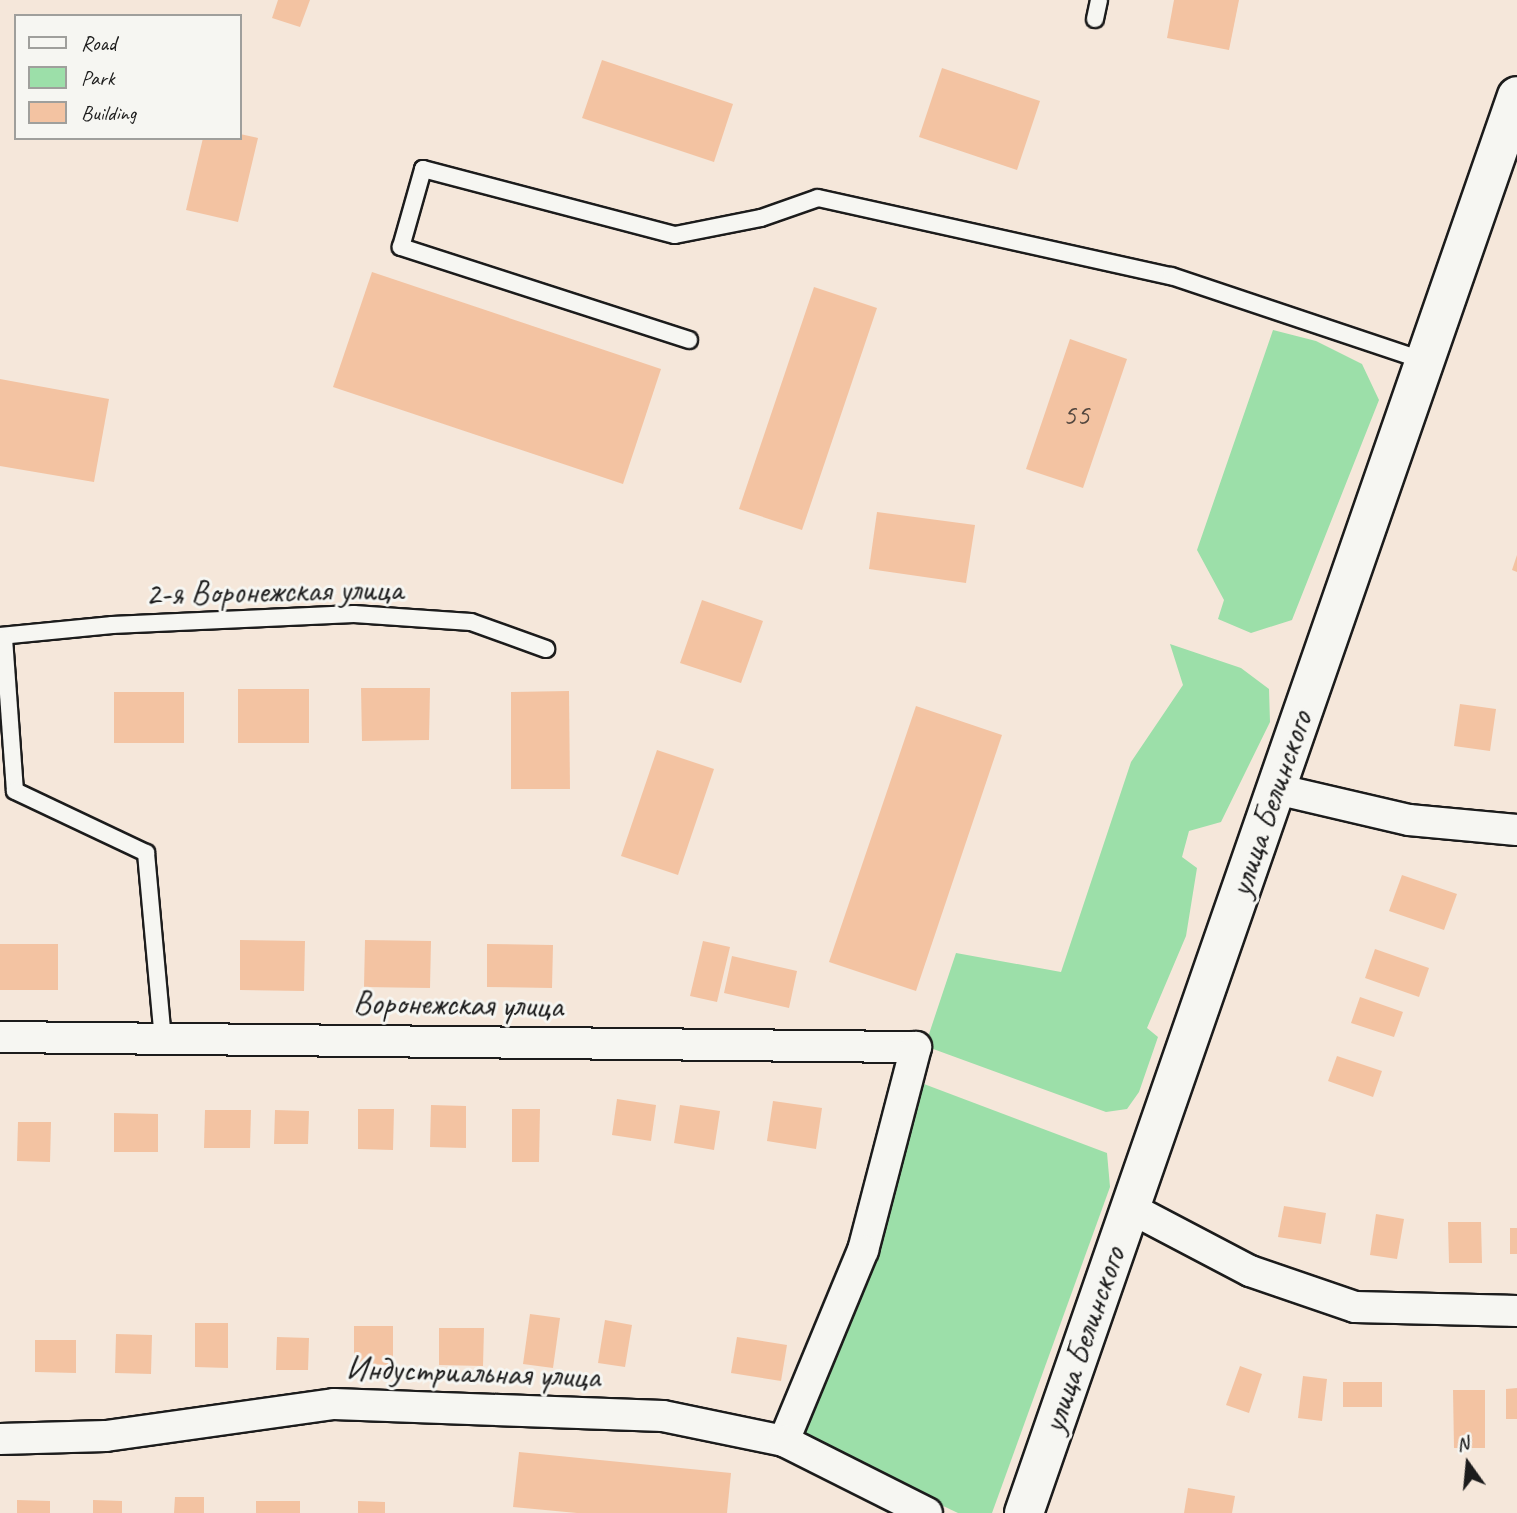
<!DOCTYPE html>
<html>
<head>
<meta charset="utf-8">
<style>
  body { margin:0 }
  #map { position:relative; width:1517px; height:1513px; overflow:hidden; background:#f5e7da; font-family:Caveat,sans-serif }
  div>[style] { position:absolute }
  [style*='--x'] { left:calc(var(--x)*1px); top:calc(var(--y)*1px); width:calc(var(--w)*1px); rotate:calc(var(--a)*1deg) }
  .green>* { inset:0; background:#9cdfa9 }
  .building>* { inset:0; background:#f3c3a2 }
  .roads { filter:drop-shadow(2px 0 #1c1c1c) drop-shadow(-2px 0 #1c1c1c) drop-shadow(0 2px #1c1c1c) drop-shadow(0 -2px #1c1c1c) }
  .lane>* { height:16px; margin:-8px; padding:0 8px; transform-origin:8px; border-radius:8px; background:#f6f6f2 }
  .street>* { height:30px; margin:-15px; padding:0 15px; transform-origin:15px; border-radius:15px; background:#f6f6f2 }
  .primary>* { height:38px; margin:-19px; padding:0 19px; transform-origin:19px; border-radius:19px; background:#f6f6f2 }
  span { translate:-50% -50%; white-space:nowrap; text-align:center; line-height:1.15; -webkit-text-stroke:6px #f6f6f2; paint-order:stroke }
  .number-label { font-size:30px; color:#52463e }
  .number-label span { -webkit-text-stroke-width:0 }
  .street-label { font-size:33px; color:#1c1c1c }
  .legend { position:absolute; left:14px; top:14px; width:228px; height:126px; box-sizing:border-box; background:#f6f6f2; border:2px solid #9f9f9c; margin:0; padding:9px 12px; list-style:none; font-size:21px; color:#1c1c1c }
  .legend li { display:flex; align-items:center; gap:14px; height:35px }
  .legend b { width:35px; border:2px solid #9f9f9c }
  .north { position:absolute; left:1433px; top:1429px; width:70px; height:70px; -webkit-text-stroke:5px #f6f6f2; paint-order:stroke; rotate:345deg; font-size:19px; font-weight:700; line-height:28px; text-align:center; color:#1c1c1c }
  .north::after { content:''; display:block; margin:auto; width:24px; height:32px; background:#1c1c1c; clip-path:polygon(50% 0,100% 100%,50% 72%,0 100%) }
</style>
</head>
<body>
<div id="map">
  <div class="green">
    <div style="clip-path:polygon(1273px 330px,1316px 341px,1362px 364px,1379px 400px,1292px 620px,1251px 633px,1218px 619px,1224px 600px,1197px 550px)"></div>
    <div style="clip-path:polygon(1170px 644px,1241px 668px,1269px 689px,1270px 722px,1221px 822px,1189px 831px,1182px 857px,1197px 868px,1186px 936px,1147px 1028px,1158px 1037px,1139px 1092px,1127px 1109px,1106px 1112px,925px 1046px,956px 953px,1061px 972px,1131px 762px,1183px 685px)"></div>
    <div style="clip-path:polygon(916px 1081px,1107px 1153px,1110px 1187px,992px 1513px,958px 1513px,795px 1436px)"></div>
  </div>
  <div class="building">
    <div style="clip-path:polygon(278px 0,310px 0,300px 27px,272px 18px)"></div>
    <div style="clip-path:polygon(1174px 0,1239px 0,1229px 50px,1167px 38px)"></div>
    <div style="clip-path:polygon(602px 60px,733px 104px,714px 162px,582px 118px)"></div>
    <div style="clip-path:polygon(942px 68px,1040px 101px,1017px 170px,919px 137px)"></div>
    <div style="clip-path:polygon(240px 134px,258px 138px,238px 222px,186px 210px,203px 138px,240px 138px)"></div>
    <div style="clip-path:polygon(372px 272px,661px 369px,623px 484px,333px 387px)"></div>
    <div style="clip-path:polygon(814px 287px,877px 308px,802px 530px,739px 509px)"></div>
    <div style="clip-path:polygon(1070px 339px,1127px 359px,1083px 488px,1026px 469px)"></div>
    <div style="clip-path:polygon(0 379px,109px 399px,94px 482px,0 466px)"></div>
    <div style="clip-path:polygon(877px 512px,975px 525px,966px 583px,869px 569px)"></div>
    <div style="clip-path:polygon(1517px 555px,1517px 572px,1512px 570px)"></div>
    <div style="clip-path:polygon(702px 600px,763px 621px,741px 683px,680px 663px)"></div>
    <div style="clip-path:polygon(361px 688px,430px 688px,429px 740px,362px 741px)"></div>
    <div style="clip-path:polygon(238px 689px,309px 689px,309px 743px,238px 743px)"></div>
    <div style="clip-path:polygon(569px 691px,570px 789px,511px 789px,511px 692px)"></div>
    <div style="clip-path:polygon(114px 692px,184px 692px,184px 743px,114px 743px)"></div>
    <div style="clip-path:polygon(1460px 704px,1496px 709px,1490px 751px,1454px 746px)"></div>
    <div style="clip-path:polygon(916px 706px,1002px 735px,916px 991px,829px 962px)"></div>
    <div style="clip-path:polygon(657px 750px,714px 769px,678px 875px,621px 856px)"></div>
    <div style="clip-path:polygon(1402px 875px,1457px 894px,1444px 930px,1389px 911px)"></div>
    <div style="clip-path:polygon(240px 940px,305px 941px,304px 991px,240px 990px)"></div>
    <div style="clip-path:polygon(365px 940px,431px 941px,430px 988px,364px 987px)"></div>
    <div style="clip-path:polygon(703px 941px,730px 947px,717px 1002px,690px 996px)"></div>
    <div style="clip-path:polygon(0 944px,58px 944px,58px 990px,0 990px)"></div>
    <div style="clip-path:polygon(487px 944px,553px 945px,552px 988px,487px 987px)"></div>
    <div style="clip-path:polygon(1375px 949px,1429px 968px,1419px 997px,1365px 978px)"></div>
    <div style="clip-path:polygon(732px 956px,797px 971px,789px 1008px,724px 993px)"></div>
    <div style="clip-path:polygon(1360px 997px,1403px 1012px,1394px 1037px,1351px 1023px)"></div>
    <div style="clip-path:polygon(1337px 1056px,1382px 1071px,1373px 1097px,1328px 1081px)"></div>
    <div style="clip-path:polygon(617px 1099px,656px 1105px,651px 1141px,612px 1135px)"></div>
    <div style="clip-path:polygon(773px 1101px,822px 1108px,816px 1149px,767px 1141px)"></div>
    <div style="clip-path:polygon(431px 1105px,466px 1106px,466px 1148px,430px 1147px)"></div>
    <div style="clip-path:polygon(680px 1105px,720px 1111px,714px 1150px,674px 1143px)"></div>
    <div style="clip-path:polygon(358px 1109px,394px 1109px,393px 1150px,358px 1149px)"></div>
    <div style="clip-path:polygon(512px 1109px,540px 1109px,539px 1162px,512px 1162px)"></div>
    <div style="clip-path:polygon(205px 1110px,251px 1110px,250px 1148px,204px 1148px)"></div>
    <div style="clip-path:polygon(275px 1110px,309px 1111px,308px 1144px,274px 1144px)"></div>
    <div style="clip-path:polygon(114px 1113px,158px 1114px,158px 1152px,114px 1152px)"></div>
    <div style="clip-path:polygon(18px 1122px,51px 1122px,50px 1162px,17px 1161px)"></div>
    <div style="clip-path:polygon(1284px 1206px,1326px 1213px,1321px 1244px,1278px 1237px)"></div>
    <div style="clip-path:polygon(1376px 1214px,1404px 1219px,1397px 1259px,1370px 1255px)"></div>
    <div style="clip-path:polygon(1448px 1222px,1481px 1222px,1482px 1263px,1449px 1263px)"></div>
    <div style="clip-path:polygon(1510px 1228px,1517px 1228px,1517px 1254px,1510px 1254px)"></div>
    <div style="clip-path:polygon(530px 1314px,560px 1318px,553px 1368px,523px 1364px)"></div>
    <div style="clip-path:polygon(605px 1320px,632px 1325px,625px 1367px,598px 1363px)"></div>
    <div style="clip-path:polygon(195px 1323px,228px 1323px,228px 1368px,195px 1367px)"></div>
    <div style="clip-path:polygon(354px 1326px,393px 1326px,393px 1365px,354px 1364px)"></div>
    <div style="clip-path:polygon(439px 1328px,484px 1328px,483px 1366px,439px 1365px)"></div>
    <div style="clip-path:polygon(116px 1334px,152px 1335px,151px 1374px,115px 1373px)"></div>
    <div style="clip-path:polygon(277px 1337px,309px 1338px,308px 1370px,276px 1370px)"></div>
    <div style="clip-path:polygon(737px 1337px,787px 1345px,781px 1381px,731px 1373px)"></div>
    <div style="clip-path:polygon(35px 1340px,76px 1340px,76px 1373px,35px 1372px)"></div>
    <div style="clip-path:polygon(1240px 1366px,1262px 1374px,1249px 1413px,1226px 1405px)"></div>
    <div style="clip-path:polygon(1303px 1376px,1327px 1379px,1322px 1421px,1298px 1418px)"></div>
    <div style="clip-path:polygon(1343px 1382px,1382px 1382px,1382px 1407px,1343px 1407px)"></div>
    <div style="clip-path:polygon(1517px 1388px,1517px 1419px,1506px 1419px,1506px 1389px)"></div>
    <div style="clip-path:polygon(1453px 1390px,1485px 1390px,1485px 1448px,1454px 1448px)"></div>
    <div style="clip-path:polygon(519px 1452px,731px 1473px,727px 1513px,577px 1513px,513px 1507px)"></div>
    <div style="clip-path:polygon(1188px 1488px,1235px 1496px,1232px 1513px,1184px 1513px)"></div>
    <div style="clip-path:polygon(175px 1497px,204px 1497px,204px 1513px,174px 1513px)"></div>
    <div style="clip-path:polygon(17px 1500px,50px 1501px,50px 1513px,17px 1513px)"></div>
    <div style="clip-path:polygon(93px 1500px,122px 1501px,122px 1513px,93px 1513px)"></div>
    <div style="clip-path:polygon(256px 1501px,300px 1501px,300px 1513px,256px 1513px)"></div>
    <div style="clip-path:polygon(358px 1501px,385px 1502px,385px 1513px,358px 1513px)"></div>
  </div>
  <div class="roads">
    <div class="lane">
      <div style="--x:1095;--y:19;--w:19;--a:-78"></div>
      <div style="--x:689;--y:340;--w:303;--a:-162.1"></div>
      <div style="--x:401;--y:247;--w:81;--a:-74.2"></div>
      <div style="--x:423;--y:169;--w:260;--a:14.7"></div>
      <div style="--x:675;--y:235;--w:88;--a:-11.2"></div>
      <div style="--x:761;--y:218;--w:60;--a:-19.3"></div>
      <div style="--x:818;--y:198;--w:362;--a:12.5"></div>
      <div style="--x:1171;--y:276;--w:268;--a:18.5"></div>
      <div style="--x:0;--y:636;--w:113;--a:-5.6"></div>
      <div style="--x:112;--y:625;--w:242;--a:-2.6"></div>
      <div style="--x:354;--y:614;--w:117;--a:3.9"></div>
      <div style="--x:471;--y:622;--w:80;--a:19.8"></div>
      <div style="--x:4;--y:638;--w:153;--a:85.9"></div>
      <div style="--x:15;--y:791;--w:145;--a:25.3"></div>
      <div style="--x:146;--y:853;--w:187;--a:84.8"></div>
    </div>
    <div class="street">
      <div style="--x:1276;--y:789;--w:137;--a:13.1"></div>
      <div style="--x:1409;--y:820;--w:108;--a:5.3"></div>
      <div style="--x:0;--y:1037;--w:916;--a:0.63"></div>
      <div style="--x:916;--y:1047;--w:210;--a:104.6"></div>
      <div style="--x:863;--y:1250;--w:207;--a:112.5"></div>
      <div style="--x:1130;--y:1208;--w:136;--a:27.7"></div>
      <div style="--x:1250;--y:1271;--w:111;--a:18.9"></div>
      <div style="--x:1355;--y:1307;--w:162;--a:1.4"></div>
      <div style="--x:0;--y:1439;--w:106;--a:-1.6"></div>
      <div style="--x:106;--y:1436;--w:230;--a:-8"></div>
      <div style="--x:334;--y:1404;--w:329;--a:2.1"></div>
      <div style="--x:663;--y:1416;--w:124;--a:11.7"></div>
      <div style="--x:784;--y:1441;--w:160;--a:26.7"></div>
    </div>
    <div class="primary">
      <div style="--x:1024;--y:1513;--w:1500;--a:-70.82"></div>
    </div>
  </div>
  <div class="number-label">
    <span style="left:1076px;top:414px">55</span>
  </div>
  <div class="street-label">
    <span style="left:274px;top:592px;rotate:-1deg">2-я Воронежская улица</span>
    <span style="left:1271px;top:804px;rotate:-71deg">улица Белинского</span>
    <span style="left:458px;top:1005px;rotate:1deg">Воронежская улица</span>
    <span style="left:1084px;top:1340px;rotate:-71deg">улица Белинского</span>
    <span style="left:473px;top:1373px;rotate:2deg">Индустриальная улица</span>
  </div>
  <ul class="legend">
  <li><b style="height:9px;background:#f6f6f2"></b>Road</li>
  <li><b style="height:19px;background:#9cdfa9"></b>Park</li>
  <li><b style="height:19px;background:#f3c3a2"></b>Building</li>
  </ul>
  <div class="north">N</div>
</div>
</body>
</html>
